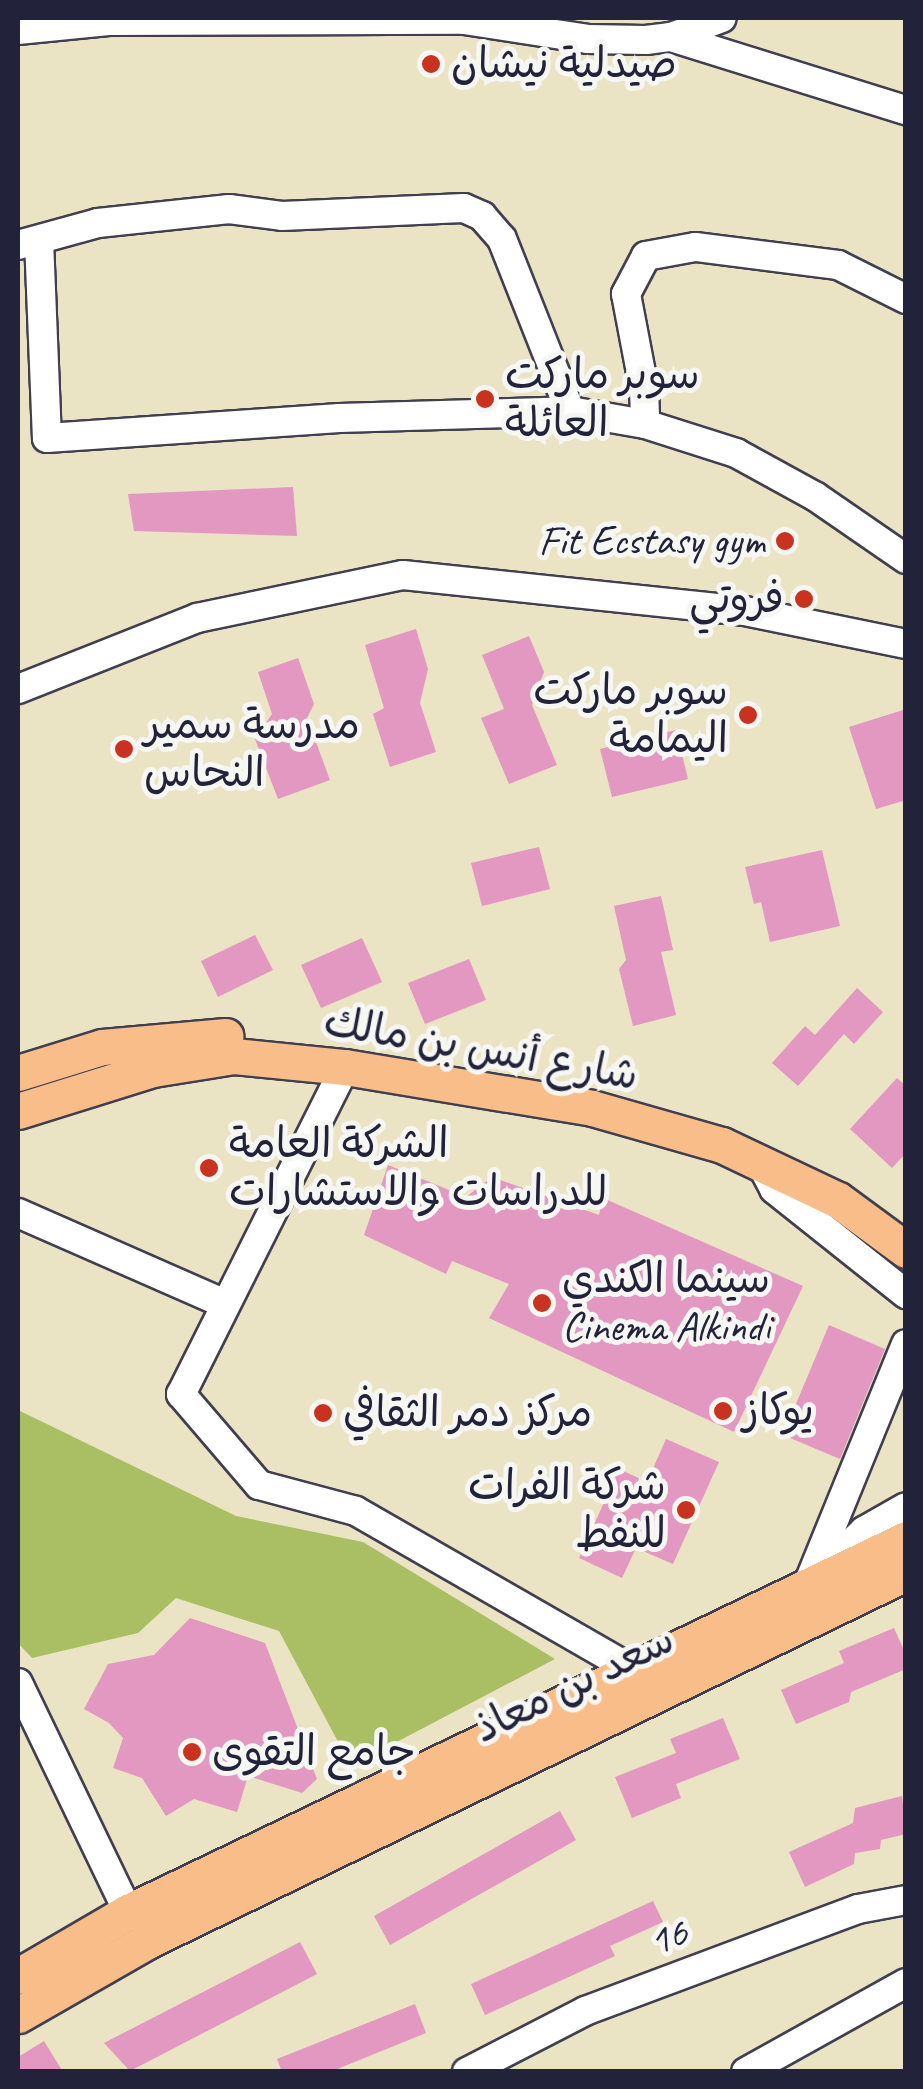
<!DOCTYPE html>
<html>
<head>
<meta charset="utf-8">
<style>
  body { margin:0 }
  #map { position:relative; width:923px; height:2089px; overflow:hidden; background:#eae3c4; font-family:Caveat,"Playpen Sans Arabic",sans-serif }
  div>[style] { position:absolute }
  [style*='--x'] { left:calc(var(--x)*1px); top:calc(var(--y)*1px); width:calc(var(--w)*1px); rotate:calc(var(--a)*1deg) }
  .green>* { inset:0; background:#aabf64 }
  .building>* { inset:0; background:#e298c0 }
  .roads { filter:drop-shadow(2px 0 #403f50) drop-shadow(-2px 0 #403f50) drop-shadow(0 2px #403f50) drop-shadow(0 -2px #403f50) }
  .minor>* { height:28px; margin:-14px; padding:0 14px; transform-origin:14px; border-radius:14px; background:#fff }
  .major>* { height:35px; margin:-17.5px; padding:0 17.5px; transform-origin:17.5px; border-radius:17.5px; background:#f8bd89 }
  .dots>* { width:28px; height:28px; translate:-50% -50%; box-sizing:border-box; border:5px solid #f6f6f2; border-radius:50% }
  span { translate:-50% -50%; white-space:nowrap; text-align:center; line-height:1.15; -webkit-text-stroke:10px #f6f6f2; paint-order:stroke }
  .poi-label { font-size:42px; color:#22223b }
  .left { translate:0 -50%; text-align:left }
  .right { translate:-100% -50%; text-align:right }
  .street-label { font-size:42px; color:#22223b }
  .frame { position:absolute; inset:0; border:20px solid #22223b; pointer-events:none }
</style>
</head>
<body>
<div id="map">
  <div class="green">
    <div style="clip-path:polygon(18px 1410px,236px 1516px,363px 1542px,555px 1659px,351px 1766px,279px 1631px,176px 1598px,138px 1633px,32px 1658px,18px 1643px)"></div>
  </div>
  <div class="building">
    <div style="clip-path:polygon(293px 487px,297px 536px,134px 531px,128px 494px)"></div>
    <div style="clip-path:polygon(416px 629px,428px 669px,420px 703px,436px 752px,390px 767px,373px 714px,384px 708px,365px 645px)"></div>
    <div style="clip-path:polygon(529px 636px,544px 672px,532px 705px,557px 765px,509px 784px,481px 718px,504px 709px,482px 655px)"></div>
    <div style="clip-path:polygon(298px 658px,314px 704px,307px 718px,330px 780px,278px 799px,255px 739px,272px 714px,258px 672px)"></div>
    <div style="clip-path:polygon(906px 709px,906px 800px,876px 809px,849px 727px)"></div>
    <div style="clip-path:polygon(676px 730px,688px 779px,612px 797px,600px 749px)"></div>
    <div style="clip-path:polygon(539px 847px,550px 889px,482px 906px,471px 863px)"></div>
    <div style="clip-path:polygon(822px 850px,840px 926px,770px 942px,761px 902px,754px 904px,745px 867px)"></div>
    <div style="clip-path:polygon(661px 896px,673px 950px,661px 952px,676px 1015px,633px 1026px,619px 969px,626px 960px,614px 906px)"></div>
    <div style="clip-path:polygon(255px 935px,273px 970px,218px 997px,201px 961px)"></div>
    <div style="clip-path:polygon(362px 938px,382px 982px,321px 1008px,301px 965px)"></div>
    <div style="clip-path:polygon(469px 959px,486px 1000px,425px 1024px,408px 983px)"></div>
    <div style="clip-path:polygon(857px 988px,883px 1012px,854px 1044px,844px 1034px,798px 1086px,772px 1063px,805px 1026px,815px 1035px)"></div>
    <div style="clip-path:polygon(897px 1078px,906px 1086px,906px 1153px,892px 1168px,850px 1129px)"></div>
    <div style="clip-path:polygon(388px 1165px,466px 1197px,492px 1177px,599px 1215px,603px 1198px,803px 1286px,734px 1432px,489px 1318px,509px 1284px,452px 1261px,446px 1274px,364px 1235px)"></div>
    <div style="clip-path:polygon(829px 1325px,885px 1349px,840px 1459px,783px 1435px)"></div>
    <div style="clip-path:polygon(666px 1439px,719px 1462px,673px 1564px,636px 1548px,622px 1578px,579px 1558px,619px 1469px,647px 1482px)"></div>
    <div style="clip-path:polygon(190px 1618px,265px 1643px,317px 1779px,302px 1793px,248px 1776px,237px 1812px,194px 1799px,166px 1816px,142px 1778px,113px 1768px,123px 1738px,109px 1723px,84px 1709px,108px 1664px,154px 1655px)"></div>
    <div style="clip-path:polygon(894px 1628px,906px 1655px,906px 1669px,851px 1692px,849px 1702px,796px 1724px,781px 1690px,844px 1663px,839px 1651px)"></div>
    <div style="clip-path:polygon(723px 1718px,740px 1759px,676px 1784px,681px 1798px,632px 1818px,615px 1777px,676px 1753px,670px 1739px)"></div>
    <div style="clip-path:polygon(902px 1796px,906px 1834px,881px 1840px,880px 1849px,855px 1853px,854px 1864px,805px 1887px,789px 1852px,853px 1823px,855px 1808px)"></div>
    <div style="clip-path:polygon(560px 1811px,576px 1840px,390px 1945px,374px 1916px)"></div>
    <div style="clip-path:polygon(653px 1901px,663px 1922px,610px 1946px,615px 1956px,485px 2015px,471px 1984px)"></div>
    <div style="clip-path:polygon(300px 1942px,317px 1974px,130px 2071px,104px 2043px)"></div>
    <div style="clip-path:polygon(415px 2004px,426px 2033px,330px 2072px,282px 2072px,277px 2059px)"></div>
    <div style="clip-path:polygon(44px 2041px,63px 2072px,18px 2072px,18px 2057px)"></div>
  </div>
  <div class="roads">
    <div class="minor">
      <div style="--x:18;--y:30;--w:91;--a:-5.6"></div>
      <div style="--x:109;--y:21;--w:355;--a:-0.2"></div>
      <div style="--x:464;--y:20;--w:125;--a:8.7"></div>
      <div style="--x:588;--y:39;--w:58;--a:1"></div>
      <div style="--x:646;--y:40;--w:25;--a:-7"></div>
      <div style="--x:671;--y:37;--w:54;--a:-20.4"></div>
      <div style="--x:671;--y:37;--w:246;--a:17.3"></div>
      <div style="--x:39;--y:240;--w:198;--a:87.7"></div>
      <div style="--x:47;--y:438;--w:293;--a:-3.9"></div>
      <div style="--x:339;--y:418;--w:231;--a:-1.7"></div>
      <div style="--x:570;--y:411;--w:76;--a:9.8"></div>
      <div style="--x:18;--y:245;--w:83;--a:-15.4"></div>
      <div style="--x:98;--y:223;--w:132;--a:-6.1"></div>
      <div style="--x:229;--y:209;--w:53;--a:7.5"></div>
      <div style="--x:282;--y:216;--w:182;--a:-2.5"></div>
      <div style="--x:464;--y:208;--w:20;--a:24"></div>
      <div style="--x:482;--y:216;--w:30;--a:49"></div>
      <div style="--x:502;--y:239;--w:185;--a:68.4"></div>
      <div style="--x:906;--y:299;--w:76;--a:-153.4"></div>
      <div style="--x:838;--y:265;--w:144;--a:-172.8"></div>
      <div style="--x:695;--y:247;--w:50;--a:169.6"></div>
      <div style="--x:646;--y:256;--w:43;--a:117.8"></div>
      <div style="--x:626;--y:294;--w:96;--a:79.2"></div>
      <div style="--x:644;--y:388;--w:36;--a:88"></div>
      <div style="--x:645;--y:424;--w:96;--a:17.7"></div>
      <div style="--x:736;--y:453;--w:91;--a:28.8"></div>
      <div style="--x:816;--y:497;--w:109;--a:34.6"></div>
      <div style="--x:18;--y:689;--w:193;--a:-21.6"></div>
      <div style="--x:197;--y:618;--w:210;--a:-11.8"></div>
      <div style="--x:403;--y:575;--w:344;--a:6"></div>
      <div style="--x:745;--y:611;--w:164;--a:11.6"></div>
      <div style="--x:345;--y:1067;--w:366;--a:116.6"></div>
      <div style="--x:181;--y:1394;--w:120;--a:49.4"></div>
      <div style="--x:259;--y:1485;--w:100;--a:15"></div>
      <div style="--x:356;--y:1511;--w:315;--a:29.9"></div>
      <div style="--x:762;--y:1166;--w:26;--a:62"></div>
      <div style="--x:774;--y:1189;--w:169;--a:38.5"></div>
      <div style="--x:18;--y:1213;--w:226;--a:23.7"></div>
      <div style="--x:820;--y:1573;--w:61;--a:-43.7"></div>
      <div style="--x:864;--y:1531;--w:48;--a:-29.7"></div>
      <div style="--x:808;--y:1584;--w:259;--a:-67.8"></div>
      <div style="--x:18;--y:1683;--w:254;--a:64.3"></div>
      <div style="--x:467;--y:2072;--w:133;--a:-27.3"></div>
      <div style="--x:585;--y:2011;--w:291;--a:-20.5"></div>
      <div style="--x:858;--y:1909;--w:49;--a:-10.6"></div>
      <div style="--x:746;--y:2072;--w:183;--a:-29.1"></div>
    </div>
    <div class="major">
      <div style="--x:18;--y:1073;--w:88;--a:-17.2"></div>
      <div style="--x:102;--y:1047;--w:124;--a:-5.1"></div>
      <div style="--x:18;--y:1111;--w:141;--a:-17.3"></div>
      <div style="--x:153;--y:1069;--w:82;--a:-9.1"></div>
      <div style="--x:234;--y:1056;--w:112;--a:5.7"></div>
      <div style="--x:345;--y:1067;--w:250;--a:9.4"></div>
      <div style="--x:592;--y:1108;--w:135;--a:15.9"></div>
      <div style="--x:722;--y:1145;--w:128;--a:25.4"></div>
      <div style="--x:838;--y:1200;--w:84;--a:36.3"></div>
      <div style="--x:18;--y:1976;--w:127;--a:-30.2"></div>
      <div style="--x:128;--y:1912;--w:863;--a:-25.61"></div>
      <div style="--x:18;--y:2015;--w:149;--a:-29.8"></div>
      <div style="--x:147;--y:1941;--w:844;--a:-25.87"></div>
    </div>
  </div>
  <div class="dots">
    <div style="left:431px;top:64px;background:#c8321e"></div>
    <div style="left:485px;top:399px;background:#c8321e"></div>
    <div style="left:785px;top:541px;background:#c8321e"></div>
    <div style="left:804px;top:599px;background:#c8321e"></div>
    <div style="left:748px;top:715px;background:#c8321e"></div>
    <div style="left:124px;top:749px;background:#c8321e"></div>
    <div style="left:209px;top:1168px;background:#c8321e"></div>
    <div style="left:542px;top:1303px;background:#c8321e"></div>
    <div style="left:723px;top:1411px;background:#c8321e"></div>
    <div style="left:323px;top:1413px;background:#c8321e"></div>
    <div style="left:686px;top:1510px;background:#c8321e"></div>
    <div style="left:192px;top:1752px;background:#c8321e"></div>
  </div>
  <div class="poi-label">
    <span class="left" style="left:451px;top:64px">صيدلية نيشان</span>
    <span class="left" style="left:505px;top:399px">سوبر ماركت<br>العائلة</span>
    <span class="right" style="left:765px;top:541px">Fit Ecstasy gym</span>
    <span class="right" style="left:784px;top:599px">فروتي</span>
    <span class="right" style="left:728px;top:715px">سوبر ماركت<br>اليمامة</span>
    <span class="left" style="left:144px;top:749px">مدرسة سمير<br>النحاس</span>
    <span class="left" style="left:229px;top:1168px">الشركة العامة<br>للدراسات والاستشارات</span>
    <span class="left" style="left:562px;top:1303px">سينما الكندي<br>Cinema Alkindi</span>
    <span class="left" style="left:743px;top:1411px">يوكاز</span>
    <span class="left" style="left:343px;top:1413px">مركز دمر الثقافي</span>
    <span class="right" style="left:666px;top:1510px">شركة الفرات<br>للنفط</span>
    <span class="left" style="left:212px;top:1752px">جامع التقوى</span>
  </div>
  <div class="street-label">
    <span style="left:481px;top:1049px;rotate:10deg">شارع أنس بن مالك</span>
    <span style="left:574px;top:1684px;rotate:-26deg">سعد بن معاذ</span>
    <span style="left:668px;top:1937px;rotate:-21deg">16</span>
  </div>
  <div class="frame"></div>
</div>
</body>
</html>
